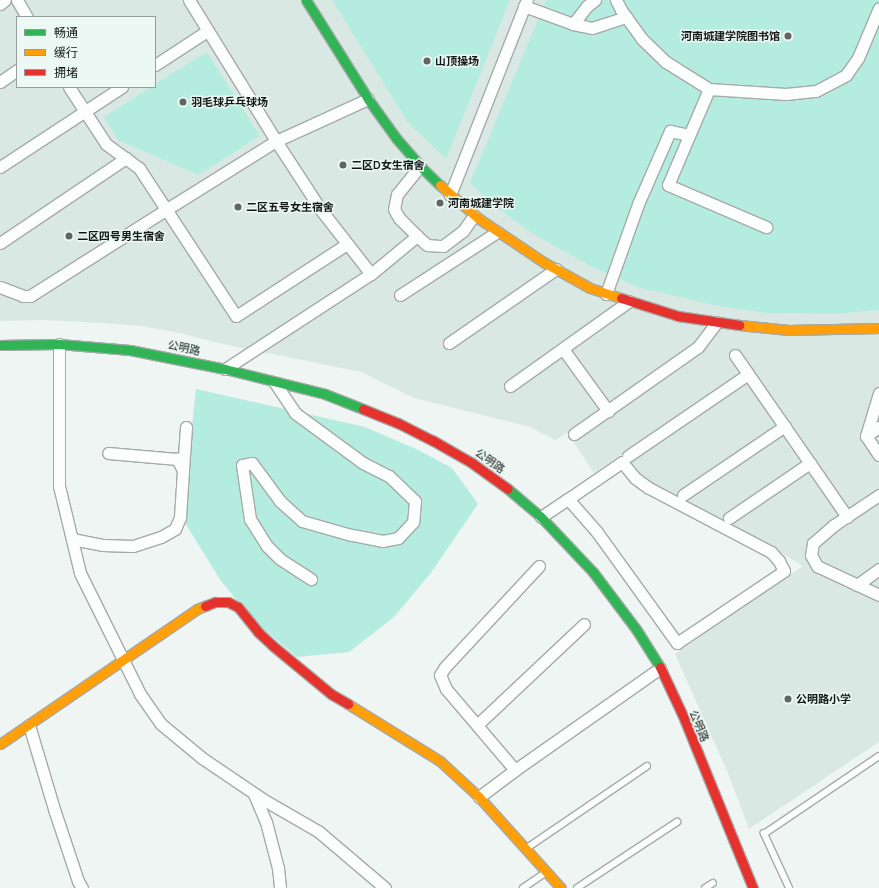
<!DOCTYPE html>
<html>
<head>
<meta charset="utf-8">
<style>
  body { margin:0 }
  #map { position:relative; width:879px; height:888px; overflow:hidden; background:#eef5f3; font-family:Manrope,"Noto Sans SC",sans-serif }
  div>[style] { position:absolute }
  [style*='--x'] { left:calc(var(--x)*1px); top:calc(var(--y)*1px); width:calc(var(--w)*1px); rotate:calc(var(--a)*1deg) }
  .built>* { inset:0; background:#dae8e3 }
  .green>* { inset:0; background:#b4ece0 }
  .roads { filter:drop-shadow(1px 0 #a5aaa8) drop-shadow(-1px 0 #a5aaa8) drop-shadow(0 1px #a5aaa8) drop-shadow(0 -1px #a5aaa8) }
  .lane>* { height:5.5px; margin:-2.75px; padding:0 2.75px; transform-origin:2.75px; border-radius:2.75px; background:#fcfefd }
  .street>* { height:11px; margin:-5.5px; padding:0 5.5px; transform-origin:5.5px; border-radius:5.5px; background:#fcfefd }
  .fast>* { height:9px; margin:-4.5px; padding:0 4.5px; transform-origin:4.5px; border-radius:4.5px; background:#30b455 }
  .slow>* { height:9px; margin:-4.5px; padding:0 4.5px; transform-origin:4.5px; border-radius:4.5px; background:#ff9f0a }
  .jam>* { height:9px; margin:-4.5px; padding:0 4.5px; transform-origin:4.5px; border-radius:4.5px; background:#e5322d }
  .dots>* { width:11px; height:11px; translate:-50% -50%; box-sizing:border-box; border:2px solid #ebf8f4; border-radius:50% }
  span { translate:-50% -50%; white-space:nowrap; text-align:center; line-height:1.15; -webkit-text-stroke:3px #ebf8f4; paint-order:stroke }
  .poi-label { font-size:11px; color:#131716; font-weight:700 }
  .right { translate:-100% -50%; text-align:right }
  .left { translate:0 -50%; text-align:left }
  .street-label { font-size:11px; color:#131716 }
  .legend { position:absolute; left:16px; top:16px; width:140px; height:72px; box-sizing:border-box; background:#ebf8f4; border:1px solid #959e9b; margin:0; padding:5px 7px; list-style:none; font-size:12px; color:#131716 }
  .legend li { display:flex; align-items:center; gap:8px; height:20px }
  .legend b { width:20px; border:1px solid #959e9b }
</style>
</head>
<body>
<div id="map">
  <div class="built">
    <div style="clip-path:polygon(evenodd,0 0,879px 0,879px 742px,749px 829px,730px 778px,675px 654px,803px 566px,757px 538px,652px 486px,633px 469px,622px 454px,594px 473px,567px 433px,555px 440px,530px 427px,414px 398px,361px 372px,218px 343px,180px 333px,142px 326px,86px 322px,43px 320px,0 321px,0 0,17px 17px,155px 17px,155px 87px,17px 87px,17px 17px)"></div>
  </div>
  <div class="green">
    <div style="clip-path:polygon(332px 0,510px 0,446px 159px,407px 121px)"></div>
    <div style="clip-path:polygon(546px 0,879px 0,879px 310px,834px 314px,768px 313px,718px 306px,641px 288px,590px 266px,535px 235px,496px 207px,470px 183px)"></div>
    <div style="clip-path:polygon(207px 52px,260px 136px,198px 175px,118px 140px,104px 117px,151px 87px,155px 87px,155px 84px)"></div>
    <div style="clip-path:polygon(196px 389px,365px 427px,416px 449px,452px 468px,478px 504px,430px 574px,394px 617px,349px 652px,297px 657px,255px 622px,221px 581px,182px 518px)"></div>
  </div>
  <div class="roads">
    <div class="lane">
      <div style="--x:527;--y:848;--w:145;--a:-34.3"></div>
      <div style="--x:523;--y:888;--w:27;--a:-34"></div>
      <div style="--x:577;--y:888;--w:120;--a:-33.4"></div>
      <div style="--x:705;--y:888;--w:9;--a:-32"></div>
      <div style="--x:789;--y:888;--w:60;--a:-114.8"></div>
      <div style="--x:764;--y:834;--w:139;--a:-34.1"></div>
    </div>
    <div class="street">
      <div style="--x:17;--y:0;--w:20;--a:60"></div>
      <div style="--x:189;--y:0;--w:166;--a:58.3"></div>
      <div style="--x:276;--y:141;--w:101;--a:-24.5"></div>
      <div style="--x:616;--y:0;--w:11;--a:63"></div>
      <div style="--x:621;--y:10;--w:36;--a:54"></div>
      <div style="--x:642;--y:39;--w:33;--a:44"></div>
      <div style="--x:666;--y:62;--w:51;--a:32.1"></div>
      <div style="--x:709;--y:89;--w:77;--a:3.7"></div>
      <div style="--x:786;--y:94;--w:30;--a:-6"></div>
      <div style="--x:816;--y:91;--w:34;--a:-28"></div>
      <div style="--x:846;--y:75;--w:21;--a:-55"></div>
      <div style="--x:858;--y:58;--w:54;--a:-67.2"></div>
      <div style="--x:0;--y:4;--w:6;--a:-39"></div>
      <div style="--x:524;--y:6;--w:52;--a:20.2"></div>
      <div style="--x:573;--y:24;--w:23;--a:-52"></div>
      <div style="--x:587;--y:6;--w:10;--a:-37"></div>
      <div style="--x:573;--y:24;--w:19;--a:12"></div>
      <div style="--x:592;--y:28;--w:36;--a:-18"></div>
      <div style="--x:155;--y:65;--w:62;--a:-33.2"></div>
      <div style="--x:0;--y:82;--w:21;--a:-35"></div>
      <div style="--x:69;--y:87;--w:68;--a:57"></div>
      <div style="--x:106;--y:144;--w:41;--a:36"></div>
      <div style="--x:139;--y:168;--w:177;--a:56.8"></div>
      <div style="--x:236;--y:316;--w:132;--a:-33"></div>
      <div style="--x:709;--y:89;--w:104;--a:113.1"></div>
      <div style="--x:668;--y:185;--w:107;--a:23.2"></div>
      <div style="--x:420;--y:166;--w:36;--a:129"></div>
      <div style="--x:397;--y:194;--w:15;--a:101"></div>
      <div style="--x:394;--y:209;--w:10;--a:61"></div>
      <div style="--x:399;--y:218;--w:25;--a:45"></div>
      <div style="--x:417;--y:236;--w:13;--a:42"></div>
      <div style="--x:427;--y:245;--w:16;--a:4"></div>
      <div style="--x:443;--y:246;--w:25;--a:-37"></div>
      <div style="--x:463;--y:231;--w:19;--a:-55"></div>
      <div style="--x:0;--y:167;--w:146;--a:-33.3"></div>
      <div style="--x:450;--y:195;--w:210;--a:-68.5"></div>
      <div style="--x:0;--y:243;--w:152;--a:-34"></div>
      <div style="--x:0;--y:287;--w:25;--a:21"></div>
      <div style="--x:23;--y:296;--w:7;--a:0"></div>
      <div style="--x:30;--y:296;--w:162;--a:-32.4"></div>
      <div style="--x:167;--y:209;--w:128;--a:-32"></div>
      <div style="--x:276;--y:141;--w:82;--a:56.9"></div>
      <div style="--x:321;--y:210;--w:81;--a:52"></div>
      <div style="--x:606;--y:294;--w:96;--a:-70.4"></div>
      <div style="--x:638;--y:204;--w:80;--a:-66.3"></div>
      <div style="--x:670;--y:131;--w:19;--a:12"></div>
      <div style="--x:400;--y:295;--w:116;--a:-33"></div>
      <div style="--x:449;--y:343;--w:130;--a:-34.7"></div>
      <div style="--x:59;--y:344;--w:142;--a:90"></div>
      <div style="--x:59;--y:486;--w:89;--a:76.4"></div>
      <div style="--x:80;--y:573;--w:135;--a:63.6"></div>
      <div style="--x:140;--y:694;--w:37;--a:55"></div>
      <div style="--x:161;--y:724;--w:53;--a:39.7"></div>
      <div style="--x:202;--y:758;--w:75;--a:34.1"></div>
      <div style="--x:264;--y:800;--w:62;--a:29.9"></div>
      <div style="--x:318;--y:831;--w:88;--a:40.4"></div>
      <div style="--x:563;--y:349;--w:77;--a:54"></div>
      <div style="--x:735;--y:355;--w:197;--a:55.3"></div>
      <div style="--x:225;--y:369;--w:174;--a:-33.1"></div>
      <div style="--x:371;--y:274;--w:60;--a:-39.6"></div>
      <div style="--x:275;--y:383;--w:36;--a:56"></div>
      <div style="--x:295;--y:413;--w:84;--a:36.3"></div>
      <div style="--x:363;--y:463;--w:29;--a:27"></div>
      <div style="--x:389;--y:476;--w:36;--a:44"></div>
      <div style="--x:415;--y:501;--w:21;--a:95"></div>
      <div style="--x:413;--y:522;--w:22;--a:133"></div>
      <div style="--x:398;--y:538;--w:15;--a:169"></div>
      <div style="--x:383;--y:541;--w:33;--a:-169"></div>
      <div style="--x:351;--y:535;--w:51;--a:-164.1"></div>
      <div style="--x:302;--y:521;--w:30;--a:-138"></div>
      <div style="--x:280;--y:501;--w:47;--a:-126.4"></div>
      <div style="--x:252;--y:463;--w:10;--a:169"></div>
      <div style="--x:242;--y:465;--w:55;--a:81.6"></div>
      <div style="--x:250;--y:519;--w:32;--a:58"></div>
      <div style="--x:267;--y:546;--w:18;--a:45"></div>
      <div style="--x:280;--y:559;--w:37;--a:33"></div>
      <div style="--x:510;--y:386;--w:146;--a:-35.5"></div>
      <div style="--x:879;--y:393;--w:45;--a:106.8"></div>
      <div style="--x:866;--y:436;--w:16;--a:-35"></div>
      <div style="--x:574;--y:434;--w:151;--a:-35.1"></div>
      <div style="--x:698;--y:347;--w:31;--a:-53"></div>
      <div style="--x:866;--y:436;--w:23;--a:56"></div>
      <div style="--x:628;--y:456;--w:145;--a:-34.3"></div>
      <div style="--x:183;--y:470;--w:43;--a:-86"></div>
      <div style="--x:683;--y:495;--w:123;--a:-34.1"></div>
      <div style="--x:879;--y:495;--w:54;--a:146.3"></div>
      <div style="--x:834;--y:525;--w:28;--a:139"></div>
      <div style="--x:813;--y:543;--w:12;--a:99"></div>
      <div style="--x:811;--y:555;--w:13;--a:61"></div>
      <div style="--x:817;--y:566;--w:68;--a:25.1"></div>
      <div style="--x:541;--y:517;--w:32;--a:-34"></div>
      <div style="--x:568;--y:499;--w:65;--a:-34.4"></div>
      <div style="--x:622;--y:462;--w:21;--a:51"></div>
      <div style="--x:635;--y:478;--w:17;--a:36"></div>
      <div style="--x:649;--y:488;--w:138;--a:27.7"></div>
      <div style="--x:771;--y:552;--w:12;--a:48"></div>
      <div style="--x:779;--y:561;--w:11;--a:63"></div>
      <div style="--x:784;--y:571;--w:129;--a:146.1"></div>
      <div style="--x:677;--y:643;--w:137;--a:-125.8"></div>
      <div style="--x:597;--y:532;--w:44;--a:-131.3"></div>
      <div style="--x:729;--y:518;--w:98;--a:-34.2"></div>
      <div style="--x:72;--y:539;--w:32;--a:11"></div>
      <div style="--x:103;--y:545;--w:30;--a:2"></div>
      <div style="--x:133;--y:546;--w:29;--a:-18"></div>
      <div style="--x:161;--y:537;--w:16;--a:-30"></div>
      <div style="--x:175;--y:529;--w:13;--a:-67"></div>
      <div style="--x:180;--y:517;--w:47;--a:-86.3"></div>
      <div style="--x:183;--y:470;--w:13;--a:-119"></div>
      <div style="--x:177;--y:459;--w:69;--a:-175"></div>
      <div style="--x:857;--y:585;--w:27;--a:-36"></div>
      <div style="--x:29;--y:725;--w:91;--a:73.4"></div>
      <div style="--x:55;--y:812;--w:73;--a:71.6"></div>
      <div style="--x:78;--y:881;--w:8;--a:60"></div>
      <div style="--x:477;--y:725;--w:147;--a:-43.3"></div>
      <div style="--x:515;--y:770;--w:106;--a:-130.4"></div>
      <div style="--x:446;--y:689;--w:15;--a:-113"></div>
      <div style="--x:440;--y:675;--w:9;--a:-58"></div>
      <div style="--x:445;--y:667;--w:138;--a:-47.1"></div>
      <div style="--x:254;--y:794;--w:30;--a:67"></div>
      <div style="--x:266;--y:822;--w:48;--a:75.4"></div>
      <div style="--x:278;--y:868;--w:20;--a:84"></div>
      <div style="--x:479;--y:797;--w:45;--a:-36.9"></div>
      <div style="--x:515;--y:770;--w:177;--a:-35.1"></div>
    </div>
    <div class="fast">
      <div style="--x:306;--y:0;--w:117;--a:57.9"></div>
      <div style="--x:368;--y:99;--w:48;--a:54.3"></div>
      <div style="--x:396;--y:138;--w:37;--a:49"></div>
      <div style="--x:420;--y:166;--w:28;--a:44"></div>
      <div style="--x:0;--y:345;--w:59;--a:-1"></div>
      <div style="--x:59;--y:344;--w:71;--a:4.8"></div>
      <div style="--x:130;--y:350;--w:97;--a:11.3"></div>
      <div style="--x:225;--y:369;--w:103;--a:14"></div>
      <div style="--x:325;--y:394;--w:41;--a:21.5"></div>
      <div style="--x:508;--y:489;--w:43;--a:40.3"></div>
      <div style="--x:541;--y:517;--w:76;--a:46.6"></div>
      <div style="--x:593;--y:572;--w:71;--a:53"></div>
      <div style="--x:636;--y:629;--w:45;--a:57.7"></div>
    </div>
    <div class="slow">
      <div style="--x:440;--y:185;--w:50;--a:41"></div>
      <div style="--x:478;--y:218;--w:81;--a:33.9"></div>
      <div style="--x:545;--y:263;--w:51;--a:29.1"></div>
      <div style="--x:590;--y:288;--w:33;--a:18"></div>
      <div style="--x:739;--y:325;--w:50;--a:5.7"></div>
      <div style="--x:789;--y:330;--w:90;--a:-1.3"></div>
      <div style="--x:348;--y:704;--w:108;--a:31.8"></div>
      <div style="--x:440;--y:761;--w:53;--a:42.7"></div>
      <div style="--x:479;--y:797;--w:122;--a:48"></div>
      <div style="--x:0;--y:744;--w:239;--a:-34.4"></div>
      <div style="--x:197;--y:609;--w:9;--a:-21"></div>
    </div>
    <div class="jam">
      <div style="--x:621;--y:298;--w:60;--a:17.5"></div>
      <div style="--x:678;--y:316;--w:62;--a:8.4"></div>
      <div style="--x:363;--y:409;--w:38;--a:22"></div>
      <div style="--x:398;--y:423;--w:38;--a:27"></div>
      <div style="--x:432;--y:440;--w:46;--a:29.9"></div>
      <div style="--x:472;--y:463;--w:44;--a:35.8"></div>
      <div style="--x:205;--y:606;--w:11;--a:-22"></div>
      <div style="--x:215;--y:602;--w:13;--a:0"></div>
      <div style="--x:228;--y:602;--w:11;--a:27"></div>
      <div style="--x:238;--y:607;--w:32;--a:51"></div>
      <div style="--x:258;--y:632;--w:21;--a:43"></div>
      <div style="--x:273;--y:646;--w:75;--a:39.6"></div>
      <div style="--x:331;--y:694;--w:20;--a:30"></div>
      <div style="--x:660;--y:667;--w:54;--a:64.9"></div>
      <div style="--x:683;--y:716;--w:186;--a:67.9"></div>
    </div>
  </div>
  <div class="dots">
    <div style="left:788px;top:36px;background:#606563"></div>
    <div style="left:427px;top:61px;background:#606563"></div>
    <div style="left:183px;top:102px;background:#606563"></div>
    <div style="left:343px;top:165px;background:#606563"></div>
    <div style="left:440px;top:203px;background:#606563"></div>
    <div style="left:238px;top:207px;background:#606563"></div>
    <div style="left:69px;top:236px;background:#606563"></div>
    <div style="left:788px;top:699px;background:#606563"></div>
  </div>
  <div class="poi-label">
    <span class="right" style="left:780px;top:36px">河南城建学院图书馆</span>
    <span class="left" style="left:435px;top:61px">山顶操场</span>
    <span class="left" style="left:191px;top:102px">羽毛球乒乓球场</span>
    <span class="left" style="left:351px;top:165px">二区D女生宿舍</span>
    <span class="left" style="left:448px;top:203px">河南城建学院</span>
    <span class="left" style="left:246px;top:207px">二区五号女生宿舍</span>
    <span class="left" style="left:77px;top:236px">二区四号男生宿舍</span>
    <span class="left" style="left:796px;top:699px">公明路小学</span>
  </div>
  <div class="street-label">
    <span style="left:184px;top:348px;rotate:12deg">公明路</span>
    <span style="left:490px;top:461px;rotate:35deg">公明路</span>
    <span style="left:699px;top:726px;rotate:67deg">公明路</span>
  </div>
  <ul class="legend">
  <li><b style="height:5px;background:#30b455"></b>畅通</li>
  <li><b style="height:5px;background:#ff9f0a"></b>缓行</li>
  <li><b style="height:5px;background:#e5322d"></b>拥堵</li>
  </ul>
</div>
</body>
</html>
